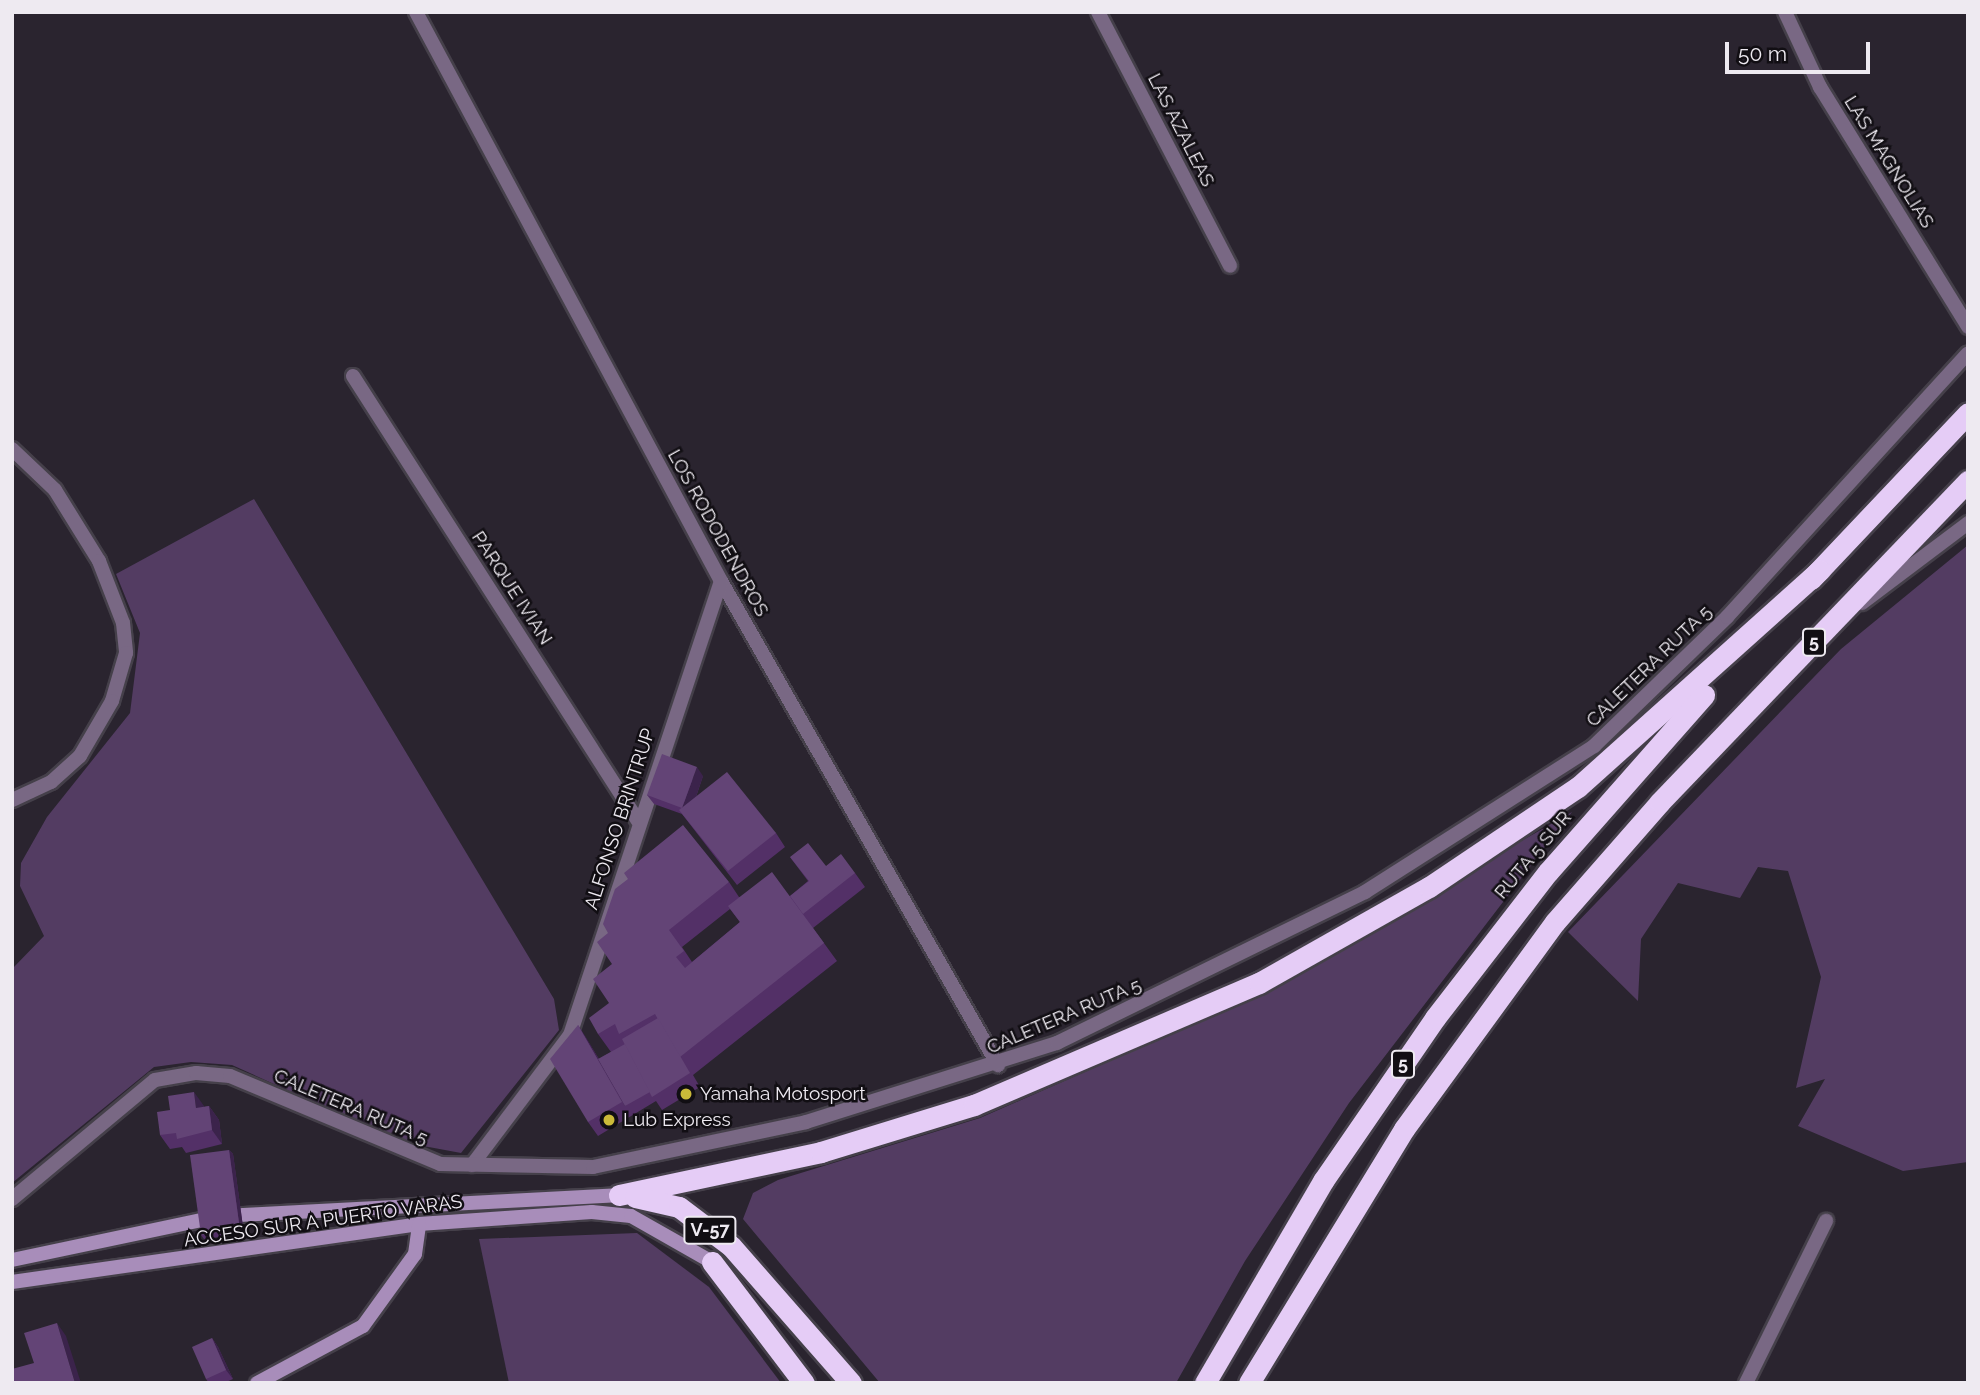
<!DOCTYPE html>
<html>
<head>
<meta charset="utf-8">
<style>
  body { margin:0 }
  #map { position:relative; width:1980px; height:1395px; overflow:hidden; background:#2a242f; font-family:Raleway,sans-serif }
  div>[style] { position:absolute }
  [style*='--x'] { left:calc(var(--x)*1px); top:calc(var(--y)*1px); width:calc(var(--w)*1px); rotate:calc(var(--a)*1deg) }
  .green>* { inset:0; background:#533c62 }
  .roads { filter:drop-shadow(2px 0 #45404a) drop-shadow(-2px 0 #45404a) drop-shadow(0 2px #45404a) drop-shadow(0 -2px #45404a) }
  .street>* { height:14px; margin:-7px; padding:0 7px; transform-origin:7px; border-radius:7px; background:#796884 }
  .secondary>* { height:14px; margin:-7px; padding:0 7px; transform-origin:7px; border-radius:7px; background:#a88dba }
  .highway>* { height:21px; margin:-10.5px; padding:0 10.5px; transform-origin:10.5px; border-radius:10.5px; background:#e5ccf6 }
  .wall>* { inset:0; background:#533067 }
  .shaded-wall>* { inset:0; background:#3b234b }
  .building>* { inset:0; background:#634476 }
  .dots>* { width:19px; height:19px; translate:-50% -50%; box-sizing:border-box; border:4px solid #110e13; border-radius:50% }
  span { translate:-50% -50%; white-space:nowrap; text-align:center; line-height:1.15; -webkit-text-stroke:5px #110e13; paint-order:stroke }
  .shield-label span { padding:2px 5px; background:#110e13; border:2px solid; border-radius:5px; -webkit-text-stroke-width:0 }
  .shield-label { font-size:18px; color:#eeeaf1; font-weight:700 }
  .street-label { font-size:19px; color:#eeeaf1 }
  .poi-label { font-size:19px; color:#eeeaf1 }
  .left { translate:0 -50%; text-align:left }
  .frame { position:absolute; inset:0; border:14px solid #eeeaf1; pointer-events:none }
  .scale { position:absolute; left:1725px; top:42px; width:145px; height:32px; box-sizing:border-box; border:4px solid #eeeaf1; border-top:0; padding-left:9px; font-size:21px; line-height:24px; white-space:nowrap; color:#eeeaf1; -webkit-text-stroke:5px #110e13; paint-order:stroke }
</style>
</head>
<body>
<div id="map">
  <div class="green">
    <div style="clip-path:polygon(254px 499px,554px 999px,559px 1030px,461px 1153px,402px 1142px,232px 1065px,191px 1062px,154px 1067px,12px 1183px,12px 969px,44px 936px,20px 886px,21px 863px,47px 817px,130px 713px,140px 633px,116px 574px)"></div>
    <div style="clip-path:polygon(1968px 545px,1968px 1162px,1903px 1171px,1798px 1126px,1825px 1079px,1796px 1088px,1821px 977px,1788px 871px,1758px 867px,1740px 898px,1678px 883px,1641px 939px,1638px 1001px,1568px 932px,1841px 649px)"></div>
    <div style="clip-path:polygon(1572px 812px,1349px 1103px,1245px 1261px,1176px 1383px,880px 1383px,743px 1219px,753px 1193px,778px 1180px,980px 1118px,1230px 1008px)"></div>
    <div style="clip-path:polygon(637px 1233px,709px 1287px,781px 1383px,509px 1383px,479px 1239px)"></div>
  </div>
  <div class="roads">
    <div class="street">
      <div style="--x:416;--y:12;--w:646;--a:61.81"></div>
      <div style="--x:721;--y:581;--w:558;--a:60.22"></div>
      <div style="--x:1098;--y:12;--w:286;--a:62.5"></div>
      <div style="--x:1785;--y:12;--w:83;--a:65"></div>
      <div style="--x:1820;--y:87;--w:282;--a:58.3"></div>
      <div style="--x:353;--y:376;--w:528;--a:57.36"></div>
      <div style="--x:12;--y:449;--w:59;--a:43.6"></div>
      <div style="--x:55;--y:490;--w:84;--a:58.2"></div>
      <div style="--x:99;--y:561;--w:66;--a:68.8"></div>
      <div style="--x:123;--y:623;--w:30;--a:84"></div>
      <div style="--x:126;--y:653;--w:50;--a:106.3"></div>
      <div style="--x:112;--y:701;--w:64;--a:120.2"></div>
      <div style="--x:80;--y:756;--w:39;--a:138"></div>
      <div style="--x:51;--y:782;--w:43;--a:155.2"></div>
      <div style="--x:1862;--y:603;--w:133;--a:-37"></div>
      <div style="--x:472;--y:1165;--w:163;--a:-53"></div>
      <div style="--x:570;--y:1035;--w:478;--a:-71.6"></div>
      <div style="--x:12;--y:1199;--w:186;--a:-39.8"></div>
      <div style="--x:155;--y:1080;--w:42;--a:-9.7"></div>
      <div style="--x:196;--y:1073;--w:34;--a:5"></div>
      <div style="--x:230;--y:1076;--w:228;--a:22.7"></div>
      <div style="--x:440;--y:1164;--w:153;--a:1.1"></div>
      <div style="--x:593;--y:1167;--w:218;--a:-11.9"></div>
      <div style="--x:806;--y:1122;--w:263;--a:-17.5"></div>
      <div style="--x:1057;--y:1043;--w:343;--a:-26.1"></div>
      <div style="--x:1365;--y:892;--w:272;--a:-32.5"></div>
      <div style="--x:1594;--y:746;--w:185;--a:-44.1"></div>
      <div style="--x:1727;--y:617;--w:357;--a:-47.6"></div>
      <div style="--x:1746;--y:1383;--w:181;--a:-63.7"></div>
    </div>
    <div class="secondary">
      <div style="--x:241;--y:1215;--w:379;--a:-3"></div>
      <div style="--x:12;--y:1260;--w:193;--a:-11.9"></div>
      <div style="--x:12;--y:1282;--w:411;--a:-8.1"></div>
      <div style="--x:419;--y:1224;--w:173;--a:-4"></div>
      <div style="--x:592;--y:1212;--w:39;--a:6"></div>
      <div style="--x:631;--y:1216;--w:93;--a:29.6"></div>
      <div style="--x:257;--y:1383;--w:120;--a:-28.3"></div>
      <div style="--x:363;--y:1326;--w:89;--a:-54.2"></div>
      <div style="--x:415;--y:1254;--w:30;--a:-82"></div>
    </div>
    <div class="highway">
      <div style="--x:1811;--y:579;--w:228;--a:-46.6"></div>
      <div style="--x:619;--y:1195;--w:207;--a:-12"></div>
      <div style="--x:821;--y:1152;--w:160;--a:-17.1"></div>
      <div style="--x:974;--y:1105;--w:310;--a:-23.2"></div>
      <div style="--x:1259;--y:983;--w:195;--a:-29.5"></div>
      <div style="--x:1429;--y:887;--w:179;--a:-33.9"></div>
      <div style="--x:1578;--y:787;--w:325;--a:-41.9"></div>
      <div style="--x:635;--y:1197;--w:45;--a:12.8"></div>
      <div style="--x:679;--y:1207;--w:65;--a:36.9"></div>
      <div style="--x:731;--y:1246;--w:182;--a:48.8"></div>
      <div style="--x:712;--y:1262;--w:152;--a:52.8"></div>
      <div style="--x:1205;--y:1383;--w:234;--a:-59.7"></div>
      <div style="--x:1323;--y:1181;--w:198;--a:-55.5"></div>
      <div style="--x:1435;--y:1018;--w:185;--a:-52.3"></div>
      <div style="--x:1548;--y:872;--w:236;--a:-48.6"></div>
      <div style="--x:1249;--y:1383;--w:298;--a:-58.6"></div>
      <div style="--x:1404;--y:1129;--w:256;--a:-53.9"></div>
      <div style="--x:1555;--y:922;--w:159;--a:-48.8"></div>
      <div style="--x:1660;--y:802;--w:445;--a:-46.2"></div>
    </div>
  </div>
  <div class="wall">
    <div style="clip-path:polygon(703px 776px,696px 797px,776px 833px,785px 847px,737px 885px,682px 814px,654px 804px,647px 795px)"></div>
    <div style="clip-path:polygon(evenodd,790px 857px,855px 873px,865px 887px,813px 928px,837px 961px,693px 1075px,700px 1087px,662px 1110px,656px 1101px,598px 1136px,588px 1122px,578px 1025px,599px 1059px,611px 1052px,598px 1034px,609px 1003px,612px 964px,608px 933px,729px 882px,739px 897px,790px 896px,808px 881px,790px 857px,730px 909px,740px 922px,692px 962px,682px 947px,730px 909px)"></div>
    <div style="clip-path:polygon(209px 1106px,219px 1120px,222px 1144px,186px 1153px,182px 1147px,170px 1149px,160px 1135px,204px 1107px)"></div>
    <div style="clip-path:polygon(229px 1150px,233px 1154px,244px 1234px,204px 1239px,201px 1235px)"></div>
    <div style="clip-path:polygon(212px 1338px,218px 1347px,233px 1379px,224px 1383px,209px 1383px,206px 1379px)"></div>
  </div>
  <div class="shaded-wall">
    <div style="clip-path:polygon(697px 767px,703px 776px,689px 817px,682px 808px)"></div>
    <div style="clip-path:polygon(578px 1025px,587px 1039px,626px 1106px,625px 1106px)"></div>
    <div style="clip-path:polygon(194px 1092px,204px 1106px,206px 1121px,196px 1108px)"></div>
    <div style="clip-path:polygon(209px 1106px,219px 1120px,222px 1144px,212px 1130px)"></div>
    <div style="clip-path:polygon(229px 1150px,233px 1154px,244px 1234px,240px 1230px)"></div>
    <div style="clip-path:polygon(57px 1323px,66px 1336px,81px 1383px,75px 1383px)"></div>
    <div style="clip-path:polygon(212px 1338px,218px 1347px,233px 1379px,226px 1370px)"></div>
  </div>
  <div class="building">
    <div style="clip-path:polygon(662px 754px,697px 767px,682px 808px,647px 795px)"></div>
    <div style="clip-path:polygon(727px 772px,776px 833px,728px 871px,679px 810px)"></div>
    <div style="clip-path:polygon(683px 825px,729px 882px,669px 930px,684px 951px,676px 957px,685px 968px,740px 922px,728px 906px,772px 872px,824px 943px,680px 1057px,655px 1014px,619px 1034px,615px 1024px,598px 1034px,589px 1018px,609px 1003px,593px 979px,612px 964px,597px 942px,608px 933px,603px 924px,615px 889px,628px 879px,624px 873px)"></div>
    <div style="clip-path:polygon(808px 843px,826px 866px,841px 854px,855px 873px,803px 914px,790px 896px,809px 881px,790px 857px)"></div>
    <div style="clip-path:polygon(658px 1018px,690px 1073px,652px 1097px,622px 1039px)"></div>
    <div style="clip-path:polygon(578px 1025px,622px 1102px,588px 1122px,550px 1059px)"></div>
    <div style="clip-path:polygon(625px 1044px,650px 1092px,625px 1106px,598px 1059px)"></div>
    <div style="clip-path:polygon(194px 1092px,196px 1108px,209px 1106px,212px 1130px,177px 1139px,176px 1133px,160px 1135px,157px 1112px,170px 1110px,168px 1096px)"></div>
    <div style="clip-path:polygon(229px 1150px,240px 1230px,201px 1235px,190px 1155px)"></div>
    <div style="clip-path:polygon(57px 1323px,75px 1383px,13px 1383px,12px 1369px,34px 1363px,24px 1333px)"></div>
    <div style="clip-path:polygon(212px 1338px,226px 1370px,206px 1379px,192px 1347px)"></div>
  </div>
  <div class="dots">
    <div style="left:686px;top:1094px;background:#cbba39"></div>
    <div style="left:609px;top:1120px;background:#cbba39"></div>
  </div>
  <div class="shield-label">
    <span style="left:1814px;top:642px">5</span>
    <span style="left:1403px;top:1064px">5</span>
    <span style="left:710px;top:1230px">V-57</span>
  </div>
  <div class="street-label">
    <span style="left:1181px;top:130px;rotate:63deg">LAS AZALEAS</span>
    <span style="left:1889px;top:162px;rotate:58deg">LAS MAGNOLIAS</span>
    <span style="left:718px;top:533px;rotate:61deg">LOS RODODENDROS</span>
    <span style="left:512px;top:588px;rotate:57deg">PARQUE IVIAN</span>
    <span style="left:1649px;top:666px;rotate:-44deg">CALETERA RUTA 5</span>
    <span style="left:620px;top:819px;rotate:-72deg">ALFONSO BRINTRUP</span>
    <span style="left:1533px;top:855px;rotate:-50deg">RUTA 5 SUR</span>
    <span style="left:1064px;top:1016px;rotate:-23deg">CALETERA RUTA 5</span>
    <span style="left:351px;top:1107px;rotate:23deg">CALETERA RUTA 5</span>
    <span style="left:323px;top:1221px;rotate:-8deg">ACCESO SUR A PUERTO VARAS</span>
  </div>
  <div class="poi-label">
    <span class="left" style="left:700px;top:1094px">Yamaha Motosport</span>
    <span class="left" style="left:623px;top:1120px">Lub Express</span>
  </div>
  <div class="frame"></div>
  <div class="scale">50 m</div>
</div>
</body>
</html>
